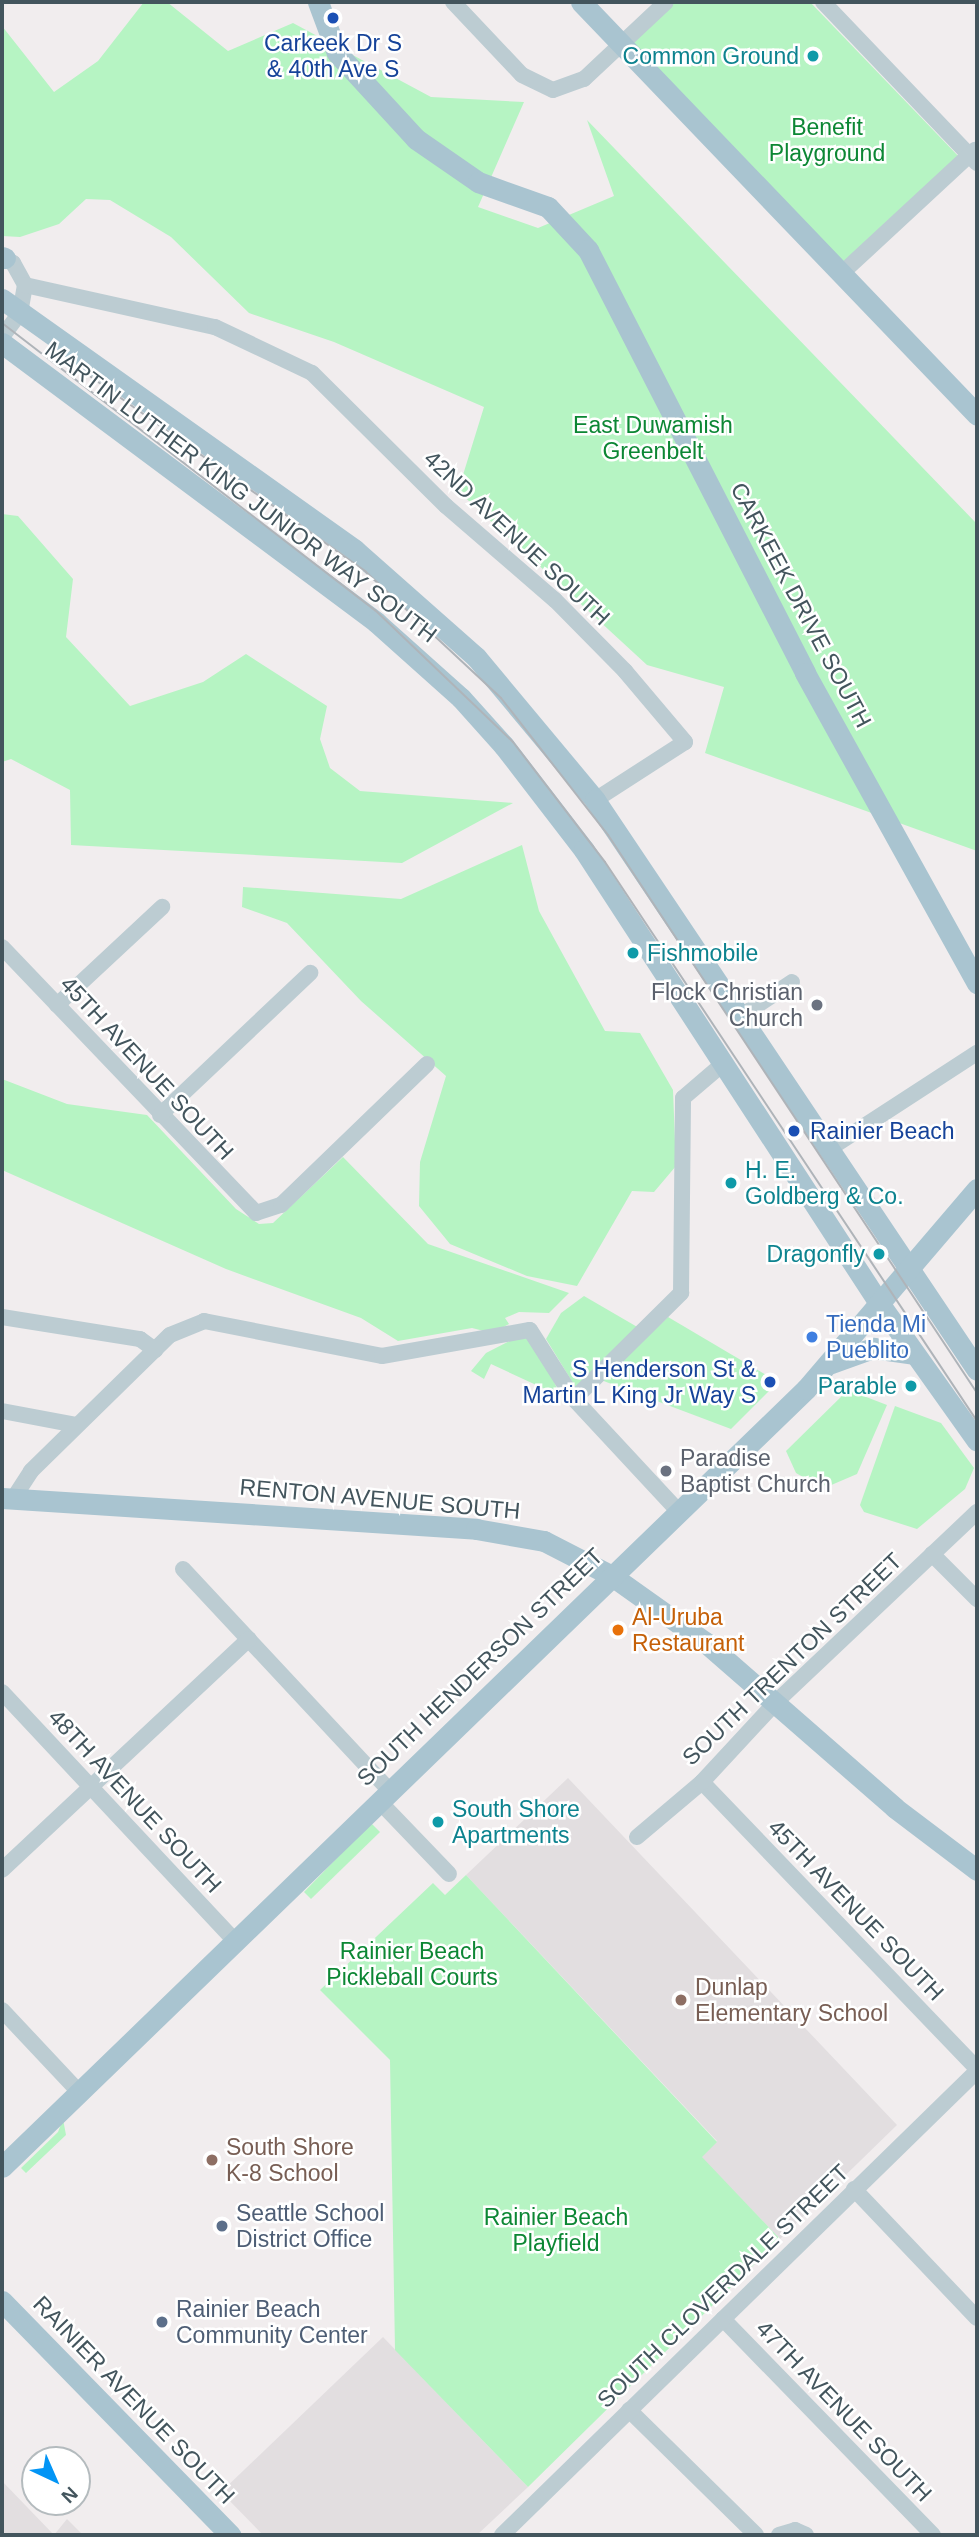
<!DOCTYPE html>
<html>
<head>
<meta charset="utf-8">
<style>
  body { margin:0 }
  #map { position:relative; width:979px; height:2537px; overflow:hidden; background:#f1edee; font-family:Helvetica,sans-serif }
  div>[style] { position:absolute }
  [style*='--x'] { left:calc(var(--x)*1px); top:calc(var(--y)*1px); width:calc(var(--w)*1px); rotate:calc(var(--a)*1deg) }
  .education>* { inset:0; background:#e2dee0 }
  .green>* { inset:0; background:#b6f4c3 }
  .minor>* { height:16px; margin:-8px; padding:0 8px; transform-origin:8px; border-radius:8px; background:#bcccd2 }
  .major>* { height:21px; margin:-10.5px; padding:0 10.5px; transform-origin:10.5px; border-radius:10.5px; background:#a9c4d0 }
  .tram>* { height:2px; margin:-1px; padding:0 1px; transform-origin:1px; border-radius:1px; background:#afb4b9 }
  .dots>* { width:19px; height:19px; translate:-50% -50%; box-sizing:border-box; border:4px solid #fff; border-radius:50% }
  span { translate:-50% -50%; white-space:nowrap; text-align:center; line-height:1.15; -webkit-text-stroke:5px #fff; paint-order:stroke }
  .transit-label { font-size:23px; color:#164399 }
  .left { translate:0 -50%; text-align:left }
  .right { translate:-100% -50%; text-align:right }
  .culture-label { font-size:23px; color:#0d838f }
  .park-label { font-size:23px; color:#0c8734 }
  .street-label { font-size:23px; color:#43555d }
  .worship-label { font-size:23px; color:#5b616d }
  .shop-label { font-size:23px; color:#366cbe }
  .food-label { font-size:23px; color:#c56008 }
  .education-label { font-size:23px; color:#785e54 }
  .service-label { font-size:23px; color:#4e5e75 }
  .frame { position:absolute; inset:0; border:4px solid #43555d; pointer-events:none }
  .north { position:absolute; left:21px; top:2446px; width:70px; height:70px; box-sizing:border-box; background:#fff; border:2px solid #b4bbbe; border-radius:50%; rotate:136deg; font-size:19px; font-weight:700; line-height:28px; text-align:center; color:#43555d }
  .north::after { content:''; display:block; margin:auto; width:24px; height:32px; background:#0395f5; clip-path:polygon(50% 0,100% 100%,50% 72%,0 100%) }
</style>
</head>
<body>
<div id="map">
  <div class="education">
    <div style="clip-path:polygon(568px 1778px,897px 2125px,780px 2239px,701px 2157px,717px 2141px,466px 1875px)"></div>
    <div style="clip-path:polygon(383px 2337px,528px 2487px,477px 2535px,263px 2535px,221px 2492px)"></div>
    <div style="clip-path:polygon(2px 2481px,54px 2535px,67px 2519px,83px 2535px,2px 2535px)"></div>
  </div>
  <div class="green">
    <div style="clip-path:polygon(144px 2px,167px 2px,228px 51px,293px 23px,431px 97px,524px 102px,478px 207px,538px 228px,614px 196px,587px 120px,977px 524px,977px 851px,705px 753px,724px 687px,647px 665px,458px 491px,484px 407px,334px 342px,249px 313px,171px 237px,110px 200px,86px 199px,59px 224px,20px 237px,2px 236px,2px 26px,54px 92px,98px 61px)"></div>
    <div style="clip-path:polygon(665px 2px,810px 2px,962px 160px,837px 270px,620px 46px)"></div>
    <div style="clip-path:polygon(2px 514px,18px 516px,73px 579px,66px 637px,130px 706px,203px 682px,246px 654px,327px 706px,320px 739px,330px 768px,360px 791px,513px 803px,402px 863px,71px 845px,70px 790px,11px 759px,2px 762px)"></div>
    <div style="clip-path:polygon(522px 845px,539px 911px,605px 1031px,640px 1033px,673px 1090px,676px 1166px,654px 1192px,632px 1191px,577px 1286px,527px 1276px,450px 1244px,419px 1206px,420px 1162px,446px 1076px,361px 1001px,287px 923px,242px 907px,243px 887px,401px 899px)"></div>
    <div style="clip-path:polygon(2px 1079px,67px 1104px,147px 1115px,236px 1209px,259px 1224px,273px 1223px,343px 1157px,428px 1244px,569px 1293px,549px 1313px,519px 1312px,505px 1318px,509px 1324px,492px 1333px,472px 1328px,398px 1341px,361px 1318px,226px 1269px,2px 1170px)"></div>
    <div style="clip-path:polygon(584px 1296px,639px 1328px,576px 1388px,546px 1339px,561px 1313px)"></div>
    <div style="clip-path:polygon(668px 1317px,778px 1382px,731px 1429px,601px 1380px)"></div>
    <div style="clip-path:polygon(523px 1334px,544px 1357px,560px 1396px,491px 1364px,484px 1379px,471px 1371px,486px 1353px)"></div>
    <div style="clip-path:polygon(848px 1390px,887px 1405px,857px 1474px,829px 1486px,815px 1484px,796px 1473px,786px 1451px)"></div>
    <div style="clip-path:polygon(895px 1406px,941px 1423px,974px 1468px,965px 1489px,917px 1529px,864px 1512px,860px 1505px)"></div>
    <div style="clip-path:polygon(371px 1823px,380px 1832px,311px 1899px,304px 1892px)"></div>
    <div style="clip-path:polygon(466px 1875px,717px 2142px,702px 2157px,780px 2239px,528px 2487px,395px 2350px,390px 2060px,320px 1990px,433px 1883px,445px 1895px)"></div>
    <div style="clip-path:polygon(63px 2119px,66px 2135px,26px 2173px,21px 2168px,58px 2132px)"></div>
  </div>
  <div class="minor">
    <div style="--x:453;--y:2;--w:100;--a:46.6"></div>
    <div style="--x:522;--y:75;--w:34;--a:26"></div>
    <div style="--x:553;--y:90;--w:33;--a:-20"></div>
    <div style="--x:584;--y:79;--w:112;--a:-43.2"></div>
    <div style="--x:823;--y:2;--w:223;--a:46.3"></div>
    <div style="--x:2;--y:258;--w:12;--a:24"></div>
    <div style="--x:13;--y:263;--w:25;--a:61"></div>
    <div style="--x:25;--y:285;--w:28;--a:100"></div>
    <div style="--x:20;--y:313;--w:30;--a:127"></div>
    <div style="--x:841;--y:274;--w:183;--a:-42.8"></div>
    <div style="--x:25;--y:285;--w:195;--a:12.5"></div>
    <div style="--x:215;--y:327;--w:107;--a:25.4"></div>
    <div style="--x:312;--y:373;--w:189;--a:44.8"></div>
    <div style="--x:446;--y:506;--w:144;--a:40.8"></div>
    <div style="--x:555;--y:600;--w:100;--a:45.4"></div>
    <div style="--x:625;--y:671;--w:93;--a:49.8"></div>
    <div style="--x:685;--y:742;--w:107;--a:147.2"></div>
    <div style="--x:2;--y:947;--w:368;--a:46.3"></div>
    <div style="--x:256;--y:1213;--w:26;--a:-18"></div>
    <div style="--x:281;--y:1205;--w:203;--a:-44"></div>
    <div style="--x:57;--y:1005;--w:144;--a:-43"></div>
    <div style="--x:743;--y:1015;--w:59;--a:-34"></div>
    <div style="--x:160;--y:1115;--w:207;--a:-43.4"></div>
    <div style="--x:832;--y:1147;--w:173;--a:-33"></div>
    <div style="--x:2;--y:1317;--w:140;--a:9.1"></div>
    <div style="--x:140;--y:1339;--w:19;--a:36"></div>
    <div style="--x:574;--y:1399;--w:151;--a:-44.7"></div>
    <div style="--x:681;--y:1293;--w:195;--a:-89.4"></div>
    <div style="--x:683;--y:1098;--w:54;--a:-40.5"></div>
    <div style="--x:2;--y:1411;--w:75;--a:10.7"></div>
    <div style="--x:13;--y:1499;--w:33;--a:-57"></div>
    <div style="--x:31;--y:1471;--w:194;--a:-44.4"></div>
    <div style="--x:170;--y:1335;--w:37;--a:-22"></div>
    <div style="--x:204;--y:1321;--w:181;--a:11.1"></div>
    <div style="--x:382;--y:1356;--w:150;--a:-10"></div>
    <div style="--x:530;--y:1330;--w:82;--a:57.5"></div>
    <div style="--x:574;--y:1399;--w:154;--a:47.1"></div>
    <div style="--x:932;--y:1554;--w:64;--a:45"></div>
    <div style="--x:183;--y:1569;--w:304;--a:47"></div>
    <div style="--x:2;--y:1692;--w:341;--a:46.9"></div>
    <div style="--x:702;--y:1782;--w:397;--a:46.2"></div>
    <div style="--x:379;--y:1801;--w:101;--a:46.2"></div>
    <div style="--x:637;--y:1837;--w:85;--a:-40.2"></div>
    <div style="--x:702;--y:1782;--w:109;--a:-47.2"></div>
    <div style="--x:776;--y:1702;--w:277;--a:-43.4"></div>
    <div style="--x:2;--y:1870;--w:338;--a:-43.1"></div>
    <div style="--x:2;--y:2010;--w:112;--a:46.8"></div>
    <div style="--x:854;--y:2189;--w:178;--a:46.4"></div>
    <div style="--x:723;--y:2319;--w:301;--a:45.8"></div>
    <div style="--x:629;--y:2410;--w:178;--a:44.5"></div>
    <div style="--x:502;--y:2535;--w:664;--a:-44.33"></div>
    <div style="--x:779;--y:2535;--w:17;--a:-17"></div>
    <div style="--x:795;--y:2530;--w:12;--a:24"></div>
  </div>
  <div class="major">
    <div style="--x:318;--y:2;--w:54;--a:69.6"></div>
    <div style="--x:337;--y:53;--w:117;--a:47.4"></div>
    <div style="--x:416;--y:139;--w:75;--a:34.7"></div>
    <div style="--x:478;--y:182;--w:74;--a:19.7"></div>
    <div style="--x:548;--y:207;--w:59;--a:47.1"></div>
    <div style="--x:588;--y:250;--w:475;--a:62.8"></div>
    <div style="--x:805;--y:673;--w:355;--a:61"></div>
    <div style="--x:581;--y:2;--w:572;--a:46.2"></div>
    <div style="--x:2;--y:257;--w:3;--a:18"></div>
    <div style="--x:2;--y:299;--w:433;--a:35.4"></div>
    <div style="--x:355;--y:550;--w:162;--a:41.5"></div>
    <div style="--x:476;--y:657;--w:186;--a:50.2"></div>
    <div style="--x:595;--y:800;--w:686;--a:56.17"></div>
    <div style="--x:2;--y:343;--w:467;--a:36.7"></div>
    <div style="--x:376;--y:622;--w:114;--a:41.8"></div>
    <div style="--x:461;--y:698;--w:64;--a:48.1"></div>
    <div style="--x:504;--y:746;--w:131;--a:52.4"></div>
    <div style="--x:584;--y:850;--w:541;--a:56.93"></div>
    <div style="--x:879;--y:1303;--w:169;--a:54.6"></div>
    <div style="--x:831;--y:1363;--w:45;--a:-19.7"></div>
    <div style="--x:873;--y:1348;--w:41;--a:8.3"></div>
    <div style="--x:2;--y:1498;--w:475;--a:3.7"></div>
    <div style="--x:476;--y:1529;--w:69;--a:10"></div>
    <div style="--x:544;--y:1541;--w:76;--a:27.2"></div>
    <div style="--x:612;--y:1576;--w:114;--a:35.4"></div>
    <div style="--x:705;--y:1642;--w:252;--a:41.1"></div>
    <div style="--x:895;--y:1808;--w:103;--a:37.1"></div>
    <div style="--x:2;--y:2167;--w:1119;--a:-44.06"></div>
    <div style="--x:806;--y:1389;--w:263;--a:-49.5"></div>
    <div style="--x:2;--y:2301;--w:327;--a:45.7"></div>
  </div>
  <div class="tram">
    <div style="--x:2;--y:323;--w:471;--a:37.6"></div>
    <div style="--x:375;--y:610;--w:191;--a:43.7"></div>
    <div style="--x:513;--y:742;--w:151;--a:52.5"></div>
    <div style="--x:605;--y:862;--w:671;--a:56.36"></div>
    <div style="--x:77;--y:367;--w:354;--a:35.3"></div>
    <div style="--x:366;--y:572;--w:185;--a:43"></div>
    <div style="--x:501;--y:698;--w:174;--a:52"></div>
    <div style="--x:608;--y:835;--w:669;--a:56.52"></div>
  </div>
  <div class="dots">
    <div style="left:333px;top:18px;background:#1a4fb4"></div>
    <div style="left:813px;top:56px;background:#0f9aa8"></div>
    <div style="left:633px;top:953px;background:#0f9aa8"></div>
    <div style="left:817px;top:1005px;background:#6b7280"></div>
    <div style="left:794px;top:1131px;background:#1a4fb4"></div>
    <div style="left:731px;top:1183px;background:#0f9aa8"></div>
    <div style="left:879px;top:1254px;background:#0f9aa8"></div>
    <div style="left:812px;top:1337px;background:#3f7fe0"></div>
    <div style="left:770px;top:1382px;background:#1a4fb4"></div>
    <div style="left:911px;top:1386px;background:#0f9aa8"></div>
    <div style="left:666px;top:1471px;background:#6b7280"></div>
    <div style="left:618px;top:1630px;background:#e8710a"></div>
    <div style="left:438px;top:1822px;background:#0f9aa8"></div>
    <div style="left:681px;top:2000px;background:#8d6e63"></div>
    <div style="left:212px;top:2160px;background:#8d6e63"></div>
    <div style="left:222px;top:2226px;background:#5c6f8a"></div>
    <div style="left:162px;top:2322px;background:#5c6f8a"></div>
  </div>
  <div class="transit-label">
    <span style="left:333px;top:56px">Carkeek Dr S<br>&amp; 40th Ave S</span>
    <span class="left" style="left:810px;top:1131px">Rainier Beach</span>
    <span class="right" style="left:756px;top:1382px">S Henderson St &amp;<br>Martin L King Jr Way S</span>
  </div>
  <div class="culture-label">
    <span class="right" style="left:799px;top:56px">Common Ground</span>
    <span class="left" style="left:647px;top:953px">Fishmobile</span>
    <span class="left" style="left:745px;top:1183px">H. E.<br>Goldberg &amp; Co.</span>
    <span class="right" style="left:865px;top:1254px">Dragonfly</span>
    <span class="right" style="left:897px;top:1386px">Parable</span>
    <span class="left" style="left:452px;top:1822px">South Shore<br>Apartments</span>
  </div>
  <div class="park-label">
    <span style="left:827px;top:140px">Benefit<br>Playground</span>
    <span style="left:653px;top:438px">East Duwamish<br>Greenbelt</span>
    <span style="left:412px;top:1964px">Rainier Beach<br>Pickleball Courts</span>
    <span style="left:556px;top:2230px">Rainier Beach<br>Playfield</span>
  </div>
  <div class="street-label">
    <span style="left:241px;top:492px;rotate:37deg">MARTIN LUTHER KING JUNIOR WAY SOUTH</span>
    <span style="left:517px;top:538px;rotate:43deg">42ND AVENUE SOUTH</span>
    <span style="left:801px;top:605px;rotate:62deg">CARKEEK DRIVE SOUTH</span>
    <span style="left:147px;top:1068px;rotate:47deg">45TH AVENUE SOUTH</span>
    <span style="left:380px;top:1499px;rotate:5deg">RENTON AVENUE SOUTH</span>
    <span style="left:792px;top:1659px;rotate:-44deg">SOUTH TRENTON STREET</span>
    <span style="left:480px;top:1667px;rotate:-44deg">SOUTH HENDERSON STREET</span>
    <span style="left:135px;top:1801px;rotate:47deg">48TH AVENUE SOUTH</span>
    <span style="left:856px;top:1910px;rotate:46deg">45TH AVENUE SOUTH</span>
    <span style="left:723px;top:2286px;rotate:-44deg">SOUTH CLOVERDALE STREET</span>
    <span style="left:134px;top:2400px;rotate:46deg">RAINIER AVENUE SOUTH</span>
    <span style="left:844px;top:2411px;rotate:46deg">47TH AVENUE SOUTH</span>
  </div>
  <div class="worship-label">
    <span class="right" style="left:803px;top:1005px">Flock Christian<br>Church</span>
    <span class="left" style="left:680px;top:1471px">Paradise<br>Baptist Church</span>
  </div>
  <div class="shop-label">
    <span class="left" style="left:826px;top:1337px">Tienda Mi<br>Pueblito</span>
  </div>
  <div class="food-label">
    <span class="left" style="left:632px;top:1630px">Al-Uruba<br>Restaurant</span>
  </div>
  <div class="education-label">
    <span class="left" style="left:695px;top:2000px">Dunlap<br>Elementary School</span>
    <span class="left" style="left:226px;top:2160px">South Shore<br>K-8 School</span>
  </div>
  <div class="service-label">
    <span class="left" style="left:236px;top:2226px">Seattle School<br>District Office</span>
    <span class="left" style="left:176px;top:2322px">Rainier Beach<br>Community Center</span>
  </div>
  <div class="frame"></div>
  <div class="north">N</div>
</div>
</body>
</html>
